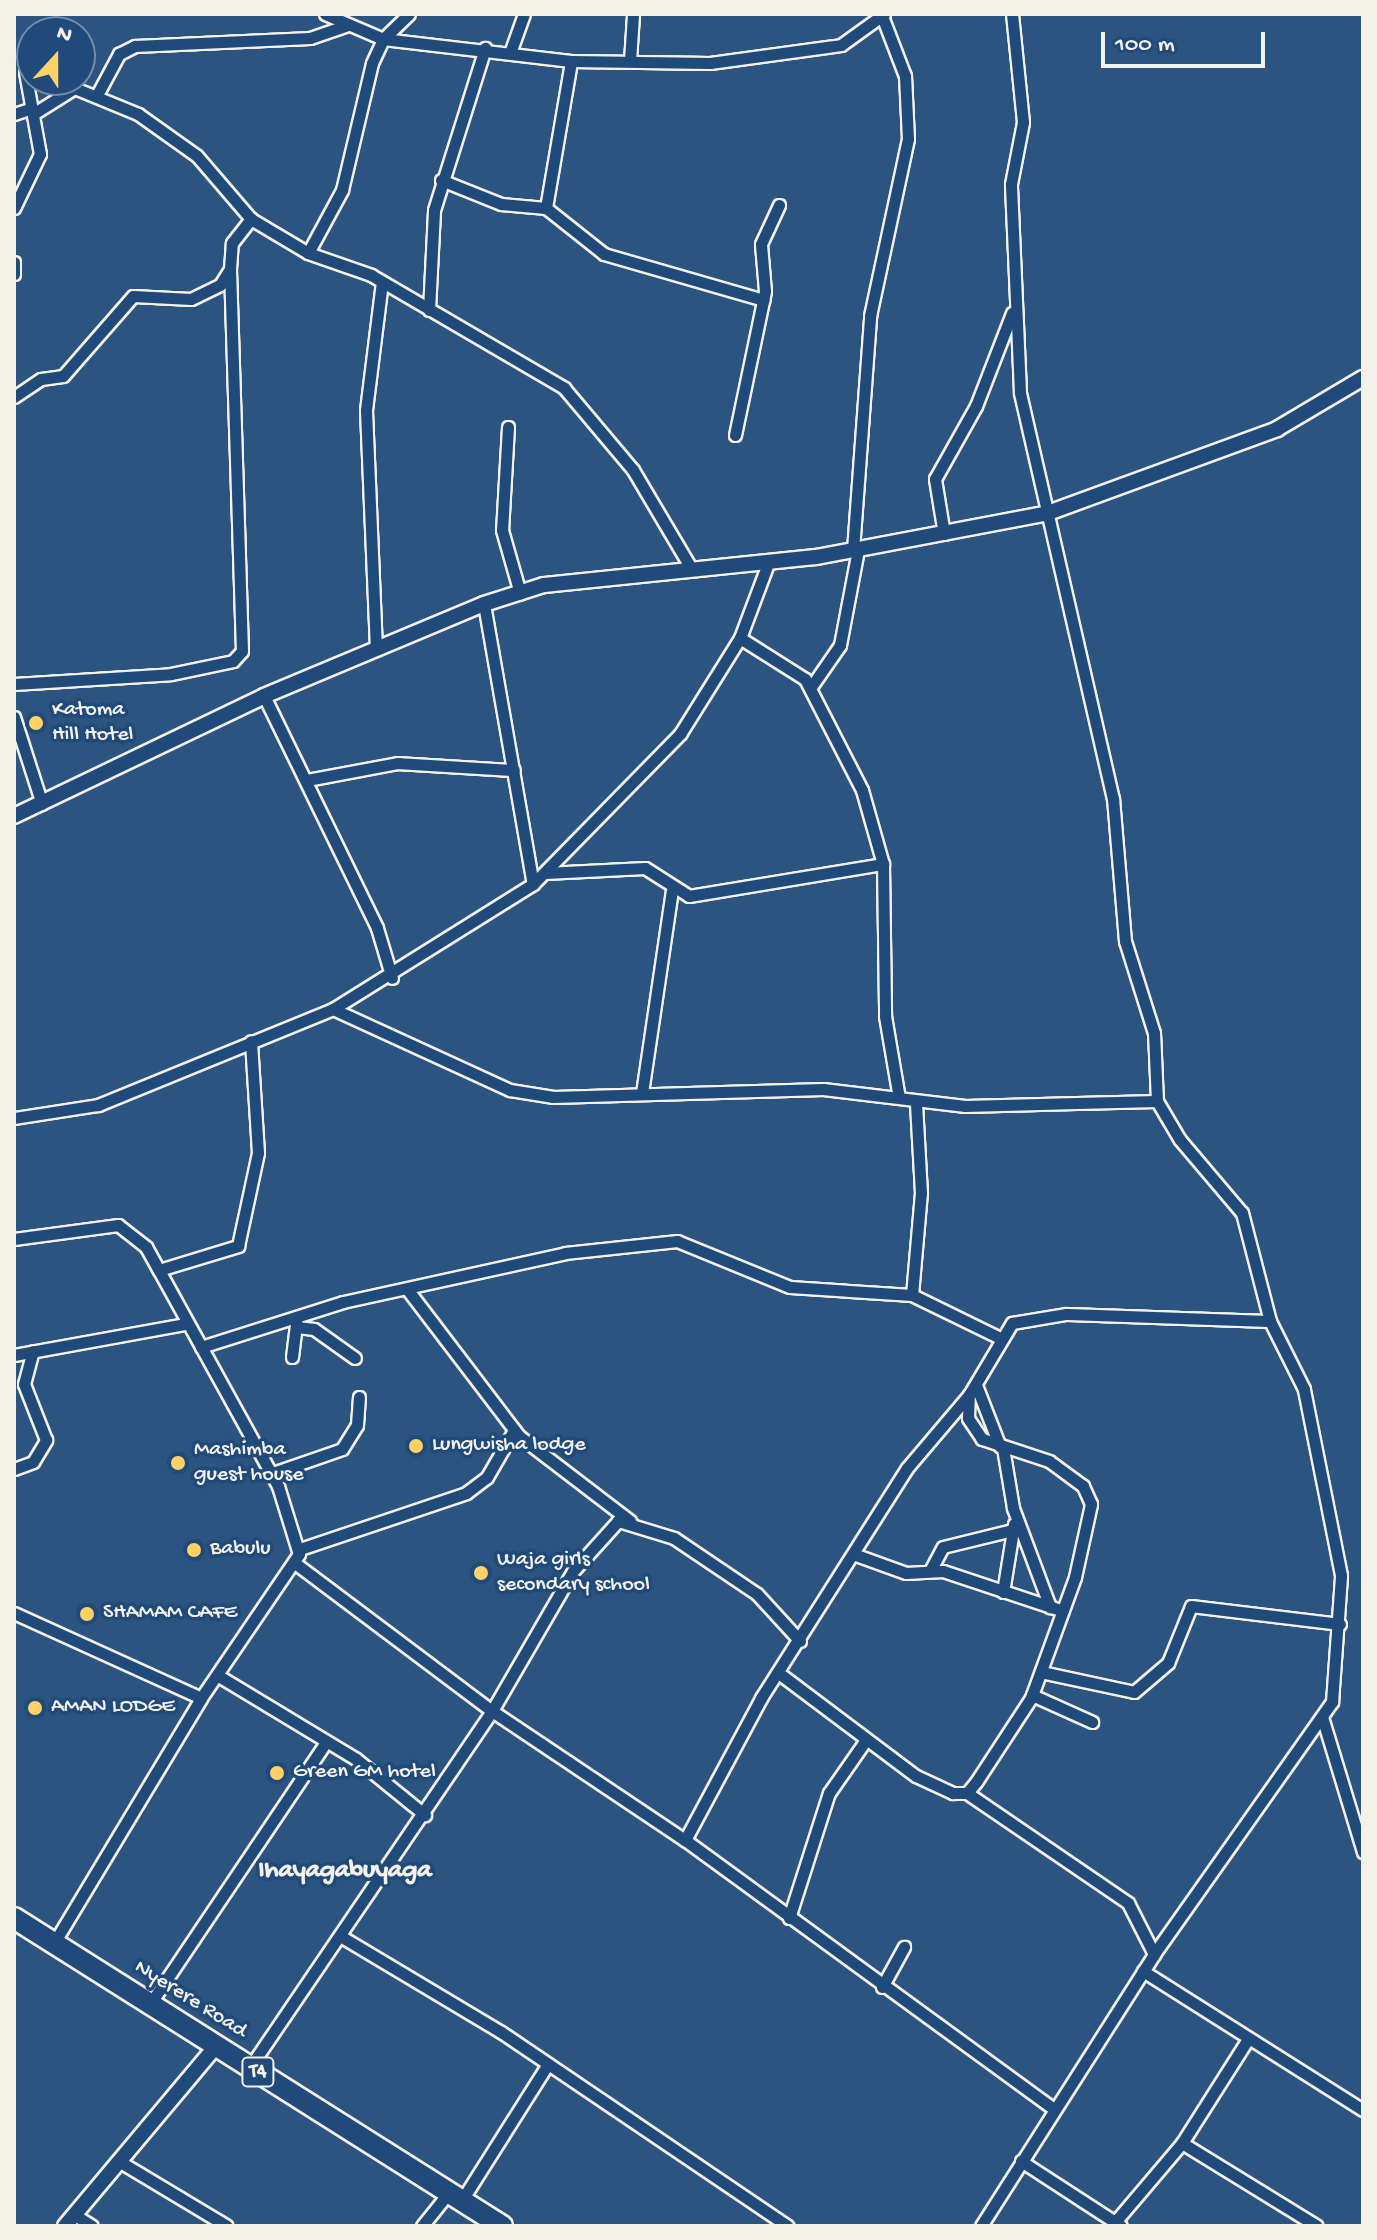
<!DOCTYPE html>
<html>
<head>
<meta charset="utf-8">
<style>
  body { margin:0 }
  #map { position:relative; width:1377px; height:2240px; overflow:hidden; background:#2c5481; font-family:"Gochi Hand",sans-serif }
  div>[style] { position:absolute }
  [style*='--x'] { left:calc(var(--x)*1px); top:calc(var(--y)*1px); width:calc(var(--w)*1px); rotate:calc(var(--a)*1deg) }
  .roads { filter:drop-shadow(2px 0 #f4f1e8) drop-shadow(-2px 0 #f4f1e8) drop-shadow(0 2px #f4f1e8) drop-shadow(0 -2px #f4f1e8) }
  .street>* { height:11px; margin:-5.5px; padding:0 5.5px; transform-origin:5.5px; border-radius:5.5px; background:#1f4a7a }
  .secondary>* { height:14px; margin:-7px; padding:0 7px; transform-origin:7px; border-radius:7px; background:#1f4a7a }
  .highway>* { height:20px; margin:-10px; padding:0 10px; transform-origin:10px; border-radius:10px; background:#1f4a7a }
  .dots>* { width:22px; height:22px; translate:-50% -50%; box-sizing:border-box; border:4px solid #1f4a7a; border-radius:50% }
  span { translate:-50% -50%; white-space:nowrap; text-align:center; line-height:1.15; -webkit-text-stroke:7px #1f4a7a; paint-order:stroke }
  .shield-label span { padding:2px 6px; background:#1f4a7a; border:2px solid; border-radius:6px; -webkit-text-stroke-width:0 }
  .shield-label { font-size:20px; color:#f4f1e8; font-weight:700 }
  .poi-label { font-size:22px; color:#f4f1e8 }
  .left { translate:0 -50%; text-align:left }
  .street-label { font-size:22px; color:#f4f1e8 }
  .quarter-label { font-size:26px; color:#f4f1e8; font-weight:700 }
  .frame { position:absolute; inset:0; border:16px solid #f4f1e8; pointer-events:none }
  .north { position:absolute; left:16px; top:16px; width:80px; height:80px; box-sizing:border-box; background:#1f4a7a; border:2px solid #748da6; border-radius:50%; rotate:21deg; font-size:22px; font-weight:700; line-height:32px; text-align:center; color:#f4f1e8 }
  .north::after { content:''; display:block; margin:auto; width:28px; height:36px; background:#ffd166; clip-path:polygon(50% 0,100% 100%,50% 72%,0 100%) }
  .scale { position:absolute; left:1101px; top:32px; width:164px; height:36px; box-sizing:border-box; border:4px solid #f4f1e8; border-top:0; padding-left:10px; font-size:24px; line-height:28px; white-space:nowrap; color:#f4f1e8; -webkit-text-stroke:6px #1f4a7a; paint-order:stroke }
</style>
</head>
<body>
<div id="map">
  <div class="roads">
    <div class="street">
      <div style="--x:325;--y:14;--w:63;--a:23.3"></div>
      <div style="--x:383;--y:39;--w:189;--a:6.7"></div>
      <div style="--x:571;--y:61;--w:139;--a:0.8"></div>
      <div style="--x:710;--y:63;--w:132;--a:-7.8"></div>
      <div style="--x:841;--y:45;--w:53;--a:-35.8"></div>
      <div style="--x:510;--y:53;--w:41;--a:-70.3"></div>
      <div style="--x:630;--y:61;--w:47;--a:-86.3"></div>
      <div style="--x:55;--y:80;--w:90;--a:22.3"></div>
      <div style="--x:138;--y:114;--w:72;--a:35.4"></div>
      <div style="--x:197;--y:156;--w:83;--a:49.4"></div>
      <div style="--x:251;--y:219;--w:66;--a:30.8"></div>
      <div style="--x:308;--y:253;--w:67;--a:19.2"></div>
      <div style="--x:371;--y:275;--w:224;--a:30.3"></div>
      <div style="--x:564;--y:388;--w:107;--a:49.9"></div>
      <div style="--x:633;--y:470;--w:114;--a:59.4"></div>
      <div style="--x:97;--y:95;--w:47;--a:-61.8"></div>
      <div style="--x:119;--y:54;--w:18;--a:-27"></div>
      <div style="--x:135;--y:46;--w:175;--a:-2.6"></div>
      <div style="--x:310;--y:38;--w:40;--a:-18.9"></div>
      <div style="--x:14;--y:114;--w:19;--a:-18"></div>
      <div style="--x:33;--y:114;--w:51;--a:-32.1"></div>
      <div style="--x:441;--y:180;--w:65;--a:21.8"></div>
      <div style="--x:501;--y:204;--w:45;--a:5.1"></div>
      <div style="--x:546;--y:208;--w:74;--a:38.4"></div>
      <div style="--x:604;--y:254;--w:166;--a:16.1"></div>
      <div style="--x:14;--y:208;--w:60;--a:-64.3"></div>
      <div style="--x:40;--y:154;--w:83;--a:-100.4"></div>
      <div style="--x:546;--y:208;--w:149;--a:-80.3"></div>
      <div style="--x:308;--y:253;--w:72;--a:-61.6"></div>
      <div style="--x:342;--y:190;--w:130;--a:-76.7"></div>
      <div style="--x:372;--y:63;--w:26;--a:-65"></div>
      <div style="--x:383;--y:39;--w:36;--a:-44"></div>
      <div style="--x:14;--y:262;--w:12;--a:90"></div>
      <div style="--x:429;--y:310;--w:100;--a:-87.1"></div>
      <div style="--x:434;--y:210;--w:170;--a:-72.5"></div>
      <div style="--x:14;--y:397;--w:32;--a:-34"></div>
      <div style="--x:41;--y:379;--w:22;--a:-8"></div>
      <div style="--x:63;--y:376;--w:106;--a:-48.8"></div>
      <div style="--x:133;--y:296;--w:58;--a:3"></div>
      <div style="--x:191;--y:299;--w:32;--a:-26"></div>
      <div style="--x:220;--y:285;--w:19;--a:-58"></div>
      <div style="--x:508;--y:427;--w:103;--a:93.3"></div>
      <div style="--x:502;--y:530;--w:66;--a:74.1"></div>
      <div style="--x:735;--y:435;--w:147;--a:-78.2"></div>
      <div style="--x:765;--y:291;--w:47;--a:-94.9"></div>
      <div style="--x:761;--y:244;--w:43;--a:-65.2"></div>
      <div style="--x:944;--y:534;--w:56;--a:-99.3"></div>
      <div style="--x:935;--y:479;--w:84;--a:-60.7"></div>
      <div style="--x:976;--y:406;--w:100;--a:-68.8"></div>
      <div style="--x:853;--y:550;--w:235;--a:-85.8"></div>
      <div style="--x:870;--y:316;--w:181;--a:-77.9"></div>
      <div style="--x:908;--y:139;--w:63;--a:-92.7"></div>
      <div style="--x:905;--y:76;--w:64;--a:-111"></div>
      <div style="--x:484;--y:604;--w:284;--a:80.1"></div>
      <div style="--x:740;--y:638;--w:77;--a:32.2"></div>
      <div style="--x:805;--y:679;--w:125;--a:62.8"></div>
      <div style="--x:862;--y:790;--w:77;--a:74.2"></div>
      <div style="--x:883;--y:864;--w:152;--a:89.2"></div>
      <div style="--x:885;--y:1016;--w:83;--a:80.3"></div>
      <div style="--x:376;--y:649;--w:239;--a:-92.4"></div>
      <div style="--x:366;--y:410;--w:129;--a:-82.9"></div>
      <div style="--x:14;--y:684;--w:157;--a:-3.6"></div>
      <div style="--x:171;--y:674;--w:63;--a:-11.8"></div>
      <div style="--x:233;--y:661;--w:13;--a:-48"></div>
      <div style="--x:242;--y:651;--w:382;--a:-91.8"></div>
      <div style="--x:230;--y:269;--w:26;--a:-86"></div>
      <div style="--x:232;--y:243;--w:31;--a:-52"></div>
      <div style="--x:811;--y:687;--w:51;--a:-55.4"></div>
      <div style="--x:840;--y:645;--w:97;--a:-79.3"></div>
      <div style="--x:264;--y:696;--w:258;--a:64"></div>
      <div style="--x:377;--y:928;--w:52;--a:73.3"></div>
      <div style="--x:14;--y:717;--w:91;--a:72.2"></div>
      <div style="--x:307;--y:780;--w:93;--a:-10.6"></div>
      <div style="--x:398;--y:763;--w:116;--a:3.5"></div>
      <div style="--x:545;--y:873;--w:100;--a:-2.9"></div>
      <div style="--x:645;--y:868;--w:52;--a:32.5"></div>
      <div style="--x:689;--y:896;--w:197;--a:-9.4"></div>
      <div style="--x:333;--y:1009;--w:195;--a:24.6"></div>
      <div style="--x:510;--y:1090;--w:44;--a:9.2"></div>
      <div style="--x:553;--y:1097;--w:270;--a:-1.7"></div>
      <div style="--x:823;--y:1089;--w:143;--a:6.8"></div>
      <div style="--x:965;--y:1106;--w:192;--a:-1.5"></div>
      <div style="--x:642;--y:1093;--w:204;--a:-81.6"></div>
      <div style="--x:14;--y:1118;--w:85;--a:-8.8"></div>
      <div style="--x:98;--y:1105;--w:254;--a:-22.2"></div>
      <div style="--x:333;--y:1009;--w:236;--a:-32"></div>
      <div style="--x:533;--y:884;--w:210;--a:-45.6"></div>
      <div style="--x:680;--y:734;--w:113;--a:-58"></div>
      <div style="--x:740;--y:638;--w:82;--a:-69.4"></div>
      <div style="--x:14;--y:1239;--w:105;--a:-7.7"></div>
      <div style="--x:118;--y:1225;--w:36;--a:38"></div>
      <div style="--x:146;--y:1247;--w:26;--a:61"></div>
      <div style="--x:159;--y:1270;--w:83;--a:-16.9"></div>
      <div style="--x:238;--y:1246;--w:95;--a:-77.9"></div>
      <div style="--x:258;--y:1153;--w:112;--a:-93.6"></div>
      <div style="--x:407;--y:1289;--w:185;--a:52.7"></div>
      <div style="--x:519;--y:1436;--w:140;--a:37.4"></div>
      <div style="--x:912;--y:1295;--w:102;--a:-85"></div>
      <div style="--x:921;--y:1193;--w:90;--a:-93.2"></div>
      <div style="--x:297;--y:1327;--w:17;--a:7"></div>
      <div style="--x:314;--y:1329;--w:50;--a:35.3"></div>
      <div style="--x:201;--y:1347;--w:149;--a:-17.6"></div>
      <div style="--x:343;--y:1302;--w:227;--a:-12.4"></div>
      <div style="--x:565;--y:1253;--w:113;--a:-6.1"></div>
      <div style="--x:677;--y:1241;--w:122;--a:22.2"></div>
      <div style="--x:790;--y:1287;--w:122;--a:3.8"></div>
      <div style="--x:912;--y:1295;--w:96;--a:26"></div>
      <div style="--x:14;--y:1355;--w:173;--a:-10.3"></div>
      <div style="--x:292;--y:1357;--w:35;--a:-83"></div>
      <div style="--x:976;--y:1385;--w:66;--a:68.8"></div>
      <div style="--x:1003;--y:1448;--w:61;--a:80.5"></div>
      <div style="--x:1013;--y:1508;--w:106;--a:69.5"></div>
      <div style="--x:14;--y:1469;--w:20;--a:-20"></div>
      <div style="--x:33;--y:1462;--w:26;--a:-59"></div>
      <div style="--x:46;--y:1440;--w:60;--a:-111.4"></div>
      <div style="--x:24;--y:1384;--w:34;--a:-75"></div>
      <div style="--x:270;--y:1474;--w:76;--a:-19.1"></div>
      <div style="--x:342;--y:1449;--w:28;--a:-58"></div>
      <div style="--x:357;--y:1425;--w:28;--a:-86"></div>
      <div style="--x:300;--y:1549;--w:175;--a:-18.6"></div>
      <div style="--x:466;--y:1493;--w:26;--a:-37"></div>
      <div style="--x:487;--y:1477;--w:54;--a:-60.1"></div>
      <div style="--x:856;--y:1555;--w:53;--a:19.8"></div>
      <div style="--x:906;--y:1573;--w:37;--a:-3"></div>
      <div style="--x:943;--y:1571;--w:126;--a:18.4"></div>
      <div style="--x:930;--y:1571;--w:27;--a:-62"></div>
      <div style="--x:943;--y:1547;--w:72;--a:-13.7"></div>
      <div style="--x:1003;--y:1592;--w:69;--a:-80.8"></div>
      <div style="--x:14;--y:1613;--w:205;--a:24.4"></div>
      <div style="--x:800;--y:1641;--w:64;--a:-132.5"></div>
      <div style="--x:757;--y:1594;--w:100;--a:-146"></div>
      <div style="--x:674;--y:1538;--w:59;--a:-163.1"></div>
      <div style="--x:618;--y:1521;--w:67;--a:132"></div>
      <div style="--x:573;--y:1571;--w:162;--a:120.1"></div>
      <div style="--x:492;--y:1711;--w:232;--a:33.8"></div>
      <div style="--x:685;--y:1840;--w:455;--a:36.1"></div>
      <div style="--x:1041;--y:1672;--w:95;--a:12.1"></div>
      <div style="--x:1134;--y:1692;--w:45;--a:-40.5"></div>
      <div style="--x:1168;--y:1663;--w:61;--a:-68"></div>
      <div style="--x:1191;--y:1606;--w:150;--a:6.9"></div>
      <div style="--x:780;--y:1674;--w:170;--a:36.9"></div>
      <div style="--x:916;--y:1776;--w:41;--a:24.7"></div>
      <div style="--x:953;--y:1793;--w:14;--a:0"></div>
      <div style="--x:967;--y:1793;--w:14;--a:-51"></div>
      <div style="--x:976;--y:1782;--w:100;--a:-56.8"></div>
      <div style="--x:1031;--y:1698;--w:129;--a:-70"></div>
      <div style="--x:1075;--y:1577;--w:75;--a:-77.6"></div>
      <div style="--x:1091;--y:1504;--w:20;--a:-114"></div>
      <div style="--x:1083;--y:1486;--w:42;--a:-143.7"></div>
      <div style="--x:1049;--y:1461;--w:71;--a:-161.8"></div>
      <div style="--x:982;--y:1439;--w:25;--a:-124"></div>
      <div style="--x:968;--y:1418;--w:23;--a:-88"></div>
      <div style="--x:217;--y:1675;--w:162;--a:31.1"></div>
      <div style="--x:356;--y:1759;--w:89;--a:39.1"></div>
      <div style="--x:1032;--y:1695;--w:66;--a:24.2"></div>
      <div style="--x:1323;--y:1720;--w:138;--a:73.1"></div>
      <div style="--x:967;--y:1793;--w:195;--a:34.3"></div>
      <div style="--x:1128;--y:1903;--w:57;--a:63"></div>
      <div style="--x:685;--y:1840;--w:161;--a:-61.8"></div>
      <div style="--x:761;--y:1698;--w:272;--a:-57.6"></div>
      <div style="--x:907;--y:1468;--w:96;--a:-49.7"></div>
      <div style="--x:969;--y:1395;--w:84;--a:-59.2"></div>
      <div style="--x:1012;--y:1323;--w:55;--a:-9.5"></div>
      <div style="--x:1066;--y:1314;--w:204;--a:2"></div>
      <div style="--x:789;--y:1918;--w:131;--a:-72.3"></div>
      <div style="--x:829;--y:1793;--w:65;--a:-55.1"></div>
      <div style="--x:342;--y:1937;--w:185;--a:30.9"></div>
      <div style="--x:501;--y:2032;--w:346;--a:34.1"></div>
      <div style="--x:54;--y:1943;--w:286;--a:-59"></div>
      <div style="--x:201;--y:1698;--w:174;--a:-55.8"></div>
      <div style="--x:299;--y:1554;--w:71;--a:-107.2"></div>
      <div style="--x:278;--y:1486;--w:247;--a:-118.9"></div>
      <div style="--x:1143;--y:1971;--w:260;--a:32.3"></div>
      <div style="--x:882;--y:1987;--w:46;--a:-61.2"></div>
      <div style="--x:150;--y:2004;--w:316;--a:-56.1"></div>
      <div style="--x:250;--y:2067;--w:430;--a:-55.8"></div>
      <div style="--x:492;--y:1711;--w:245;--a:-143.1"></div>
      <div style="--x:1182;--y:2143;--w:158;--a:31.6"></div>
      <div style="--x:1021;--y:2161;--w:119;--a:33"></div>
      <div style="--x:122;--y:2163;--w:122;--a:31"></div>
      <div style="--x:462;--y:2200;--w:161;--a:-57.7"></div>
      <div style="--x:75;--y:2215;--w:20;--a:33"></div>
      <div style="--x:1115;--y:2222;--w:104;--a:-49.7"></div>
      <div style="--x:1182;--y:2143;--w:123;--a:-57.6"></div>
      <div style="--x:422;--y:2226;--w:45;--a:-51.3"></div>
      <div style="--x:981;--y:2226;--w:322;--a:-57.5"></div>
      <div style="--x:1154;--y:1954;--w:309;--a:-54.8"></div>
      <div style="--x:1332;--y:1702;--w:127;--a:-85.9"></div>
      <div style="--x:1341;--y:1575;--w:190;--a:-101.3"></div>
      <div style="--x:1304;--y:1389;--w:76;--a:-116.6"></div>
      <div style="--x:1270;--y:1321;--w:112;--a:-104.5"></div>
      <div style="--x:1242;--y:1213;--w:96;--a:-130.3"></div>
      <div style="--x:1180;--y:1140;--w:45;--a:-120.5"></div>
      <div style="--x:1157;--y:1101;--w:68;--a:-92.5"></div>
      <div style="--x:1154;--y:1033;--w:96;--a:-107.5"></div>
      <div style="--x:1125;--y:941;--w:143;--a:-94.8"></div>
      <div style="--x:1113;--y:799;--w:417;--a:-102.9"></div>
      <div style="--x:1020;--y:392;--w:208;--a:-92.5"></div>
      <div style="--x:1011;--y:184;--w:63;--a:-79"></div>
      <div style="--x:1023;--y:122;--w:109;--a:-95.8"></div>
    </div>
    <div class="secondary">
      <div style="--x:14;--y:816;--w:277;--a:-25.6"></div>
      <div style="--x:264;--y:696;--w:238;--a:-22.7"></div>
      <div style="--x:484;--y:604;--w:63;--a:-17.6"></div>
      <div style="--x:544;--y:585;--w:273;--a:-5.9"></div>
      <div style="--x:816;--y:557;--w:236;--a:-10.7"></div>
      <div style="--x:1048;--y:513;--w:244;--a:-20.1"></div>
      <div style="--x:1277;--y:429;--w:100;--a:-30.7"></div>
      <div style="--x:65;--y:2226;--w:236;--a:-50"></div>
    </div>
    <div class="highway">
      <div style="--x:14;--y:1918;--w:577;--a:32.26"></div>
    </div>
  </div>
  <div class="dots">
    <div style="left:36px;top:723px;background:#ffd166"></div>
    <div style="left:416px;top:1446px;background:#ffd166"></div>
    <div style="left:178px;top:1463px;background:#ffd166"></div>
    <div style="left:194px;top:1550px;background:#ffd166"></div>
    <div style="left:481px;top:1573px;background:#ffd166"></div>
    <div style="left:87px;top:1614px;background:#ffd166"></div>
    <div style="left:35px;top:1708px;background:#ffd166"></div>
    <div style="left:277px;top:1773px;background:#ffd166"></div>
  </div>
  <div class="shield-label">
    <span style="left:258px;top:2072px">T4</span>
  </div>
  <div class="poi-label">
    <span class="left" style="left:52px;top:723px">Katoma<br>Hill Hotel</span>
    <span class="left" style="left:432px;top:1446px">Lungwisha lodge</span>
    <span class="left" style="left:194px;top:1463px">Mashimba<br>guest house</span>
    <span class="left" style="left:210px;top:1550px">Babulu</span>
    <span class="left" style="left:497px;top:1573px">Waja girls<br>secondary school</span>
    <span class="left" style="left:103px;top:1614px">SHAMAM CAFE</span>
    <span class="left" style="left:51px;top:1708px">AMAN LODGE</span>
    <span class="left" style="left:293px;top:1773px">Green GM hotel</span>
  </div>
  <div class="street-label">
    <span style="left:190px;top:2000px;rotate:32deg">Nyerere Road</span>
  </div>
  <div class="quarter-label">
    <span style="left:345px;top:1872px">Ihayagabuyaga</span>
  </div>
  <div class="frame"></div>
  <div class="north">N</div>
  <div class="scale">100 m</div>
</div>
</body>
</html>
